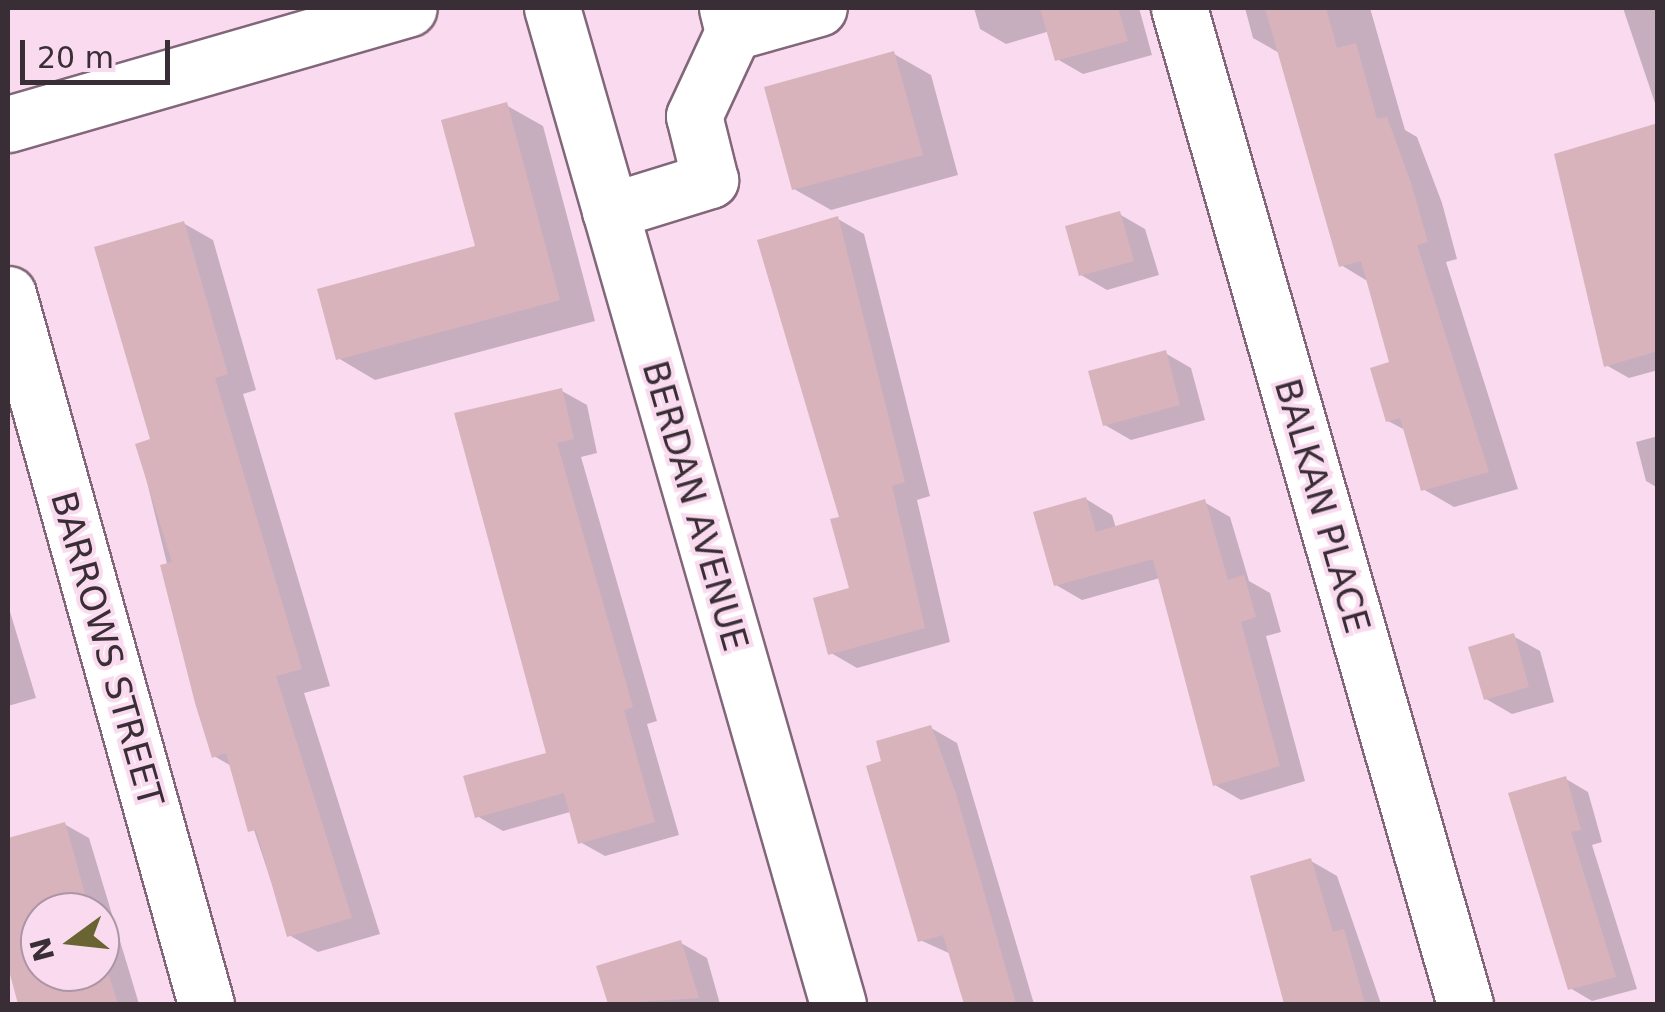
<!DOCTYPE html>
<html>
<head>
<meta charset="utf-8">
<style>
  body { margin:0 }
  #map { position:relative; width:1665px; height:1012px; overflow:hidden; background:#f9daef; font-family:"DejaVu Sans",sans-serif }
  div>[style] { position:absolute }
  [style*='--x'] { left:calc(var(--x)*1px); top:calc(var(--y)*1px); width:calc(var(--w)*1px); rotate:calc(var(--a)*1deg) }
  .shadow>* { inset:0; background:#0003 }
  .building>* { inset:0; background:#d8b3bc }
  .roads { filter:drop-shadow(2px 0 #82677a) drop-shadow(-2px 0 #82677a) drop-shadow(0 2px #82677a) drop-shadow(0 -2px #82677a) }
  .minor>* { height:55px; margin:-27.5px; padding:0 27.5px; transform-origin:27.5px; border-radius:27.5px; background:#fff }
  span { translate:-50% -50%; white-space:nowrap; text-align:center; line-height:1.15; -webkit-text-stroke:8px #f9daef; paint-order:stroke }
  .street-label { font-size:35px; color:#392e36 }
  .frame { position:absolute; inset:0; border:10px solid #392e36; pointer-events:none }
  .north { position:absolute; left:20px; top:892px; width:100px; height:100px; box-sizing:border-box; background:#f9daef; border:2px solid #ac95a5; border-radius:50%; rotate:255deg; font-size:28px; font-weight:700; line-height:40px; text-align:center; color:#392e36 }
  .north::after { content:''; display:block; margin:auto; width:35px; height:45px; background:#696431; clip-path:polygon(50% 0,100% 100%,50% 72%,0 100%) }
  .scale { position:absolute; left:20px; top:40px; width:150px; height:45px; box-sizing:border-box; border:5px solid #392e36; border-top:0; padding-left:12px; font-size:30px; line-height:35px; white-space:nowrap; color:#392e36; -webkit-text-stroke:8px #f9daef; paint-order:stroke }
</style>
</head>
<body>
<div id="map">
  <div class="shadow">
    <div style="clip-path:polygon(974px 8px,1139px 8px,1152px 55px,1083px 74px,1057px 59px,1050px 31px,1006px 44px,980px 29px)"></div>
    <div style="clip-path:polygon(1245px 8px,1370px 8px,1405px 130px,1417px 137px,1442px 203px,1457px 259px,1446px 262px,1518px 489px,1454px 507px,1423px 489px,1407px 431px,1388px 421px,1392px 364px,1369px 282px,1341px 265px,1281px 54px,1253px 38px)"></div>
    <div style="clip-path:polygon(1623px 8px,1658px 8px,1658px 112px)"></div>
    <div style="clip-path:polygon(894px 54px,931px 75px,958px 175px,831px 210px,794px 189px)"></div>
    <div style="clip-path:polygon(506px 105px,543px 126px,595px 321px,375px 380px,338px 358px,478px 248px)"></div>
    <div style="clip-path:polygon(1119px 214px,1145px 229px,1159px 275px,1107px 290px,1081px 275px)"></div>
    <div style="clip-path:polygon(838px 219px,864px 234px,930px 496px,917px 500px,950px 642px,857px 668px,831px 653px,852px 590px)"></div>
    <div style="clip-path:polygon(183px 223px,213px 240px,256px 390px,243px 394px,330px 686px,304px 693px,380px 934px,318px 952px,289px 935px,233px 767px,214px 756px,138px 445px,153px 441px)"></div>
    <div style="clip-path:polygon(1658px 301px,1658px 370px,1629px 378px,1606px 365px)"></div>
    <div style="clip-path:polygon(1165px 353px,1191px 368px,1205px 420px,1131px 440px,1105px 425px)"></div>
    <div style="clip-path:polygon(562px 391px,587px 405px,597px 453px,581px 457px,657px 721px,647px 724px,679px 835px,605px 856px,580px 842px,570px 812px,503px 831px,477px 816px,549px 754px,457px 415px)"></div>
    <div style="clip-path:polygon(1658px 436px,1658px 488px,1646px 481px,1636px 442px)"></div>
    <div style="clip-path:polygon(1086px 499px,1112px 515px,1116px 528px,1204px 502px,1230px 517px,1249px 581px,1270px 593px,1281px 632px,1266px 636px,1305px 781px,1241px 800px,1215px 785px,1160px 578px,1082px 600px,1056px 585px)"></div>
    <div style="clip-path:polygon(8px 605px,36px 698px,8px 706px)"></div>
    <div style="clip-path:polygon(1513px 636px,1540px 651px,1554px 702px,1512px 714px,1486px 699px)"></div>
    <div style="clip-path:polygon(931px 728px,957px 743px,1034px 1004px,965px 1004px,951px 954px,920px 940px,884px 763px)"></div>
    <div style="clip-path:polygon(1566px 779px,1588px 792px,1602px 842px,1592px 845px,1637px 989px,1592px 1001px,1570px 988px)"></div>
    <div style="clip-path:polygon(evenodd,64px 824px,89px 838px,139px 1004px,20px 1004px,8px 960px,8px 841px,64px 824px,40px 912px,100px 912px,100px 972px,40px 972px,40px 912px)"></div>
    <div style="clip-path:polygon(1311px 861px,1337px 876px,1381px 1004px,1287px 1004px,1253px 878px)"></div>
    <div style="clip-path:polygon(681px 943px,707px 958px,720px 1004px,611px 1004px,599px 967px)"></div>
  </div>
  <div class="building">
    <div style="clip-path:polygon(1040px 8px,1118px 8px,1128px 41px,1055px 61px)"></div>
    <div style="clip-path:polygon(1265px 8px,1326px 8px,1337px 48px,1356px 43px,1377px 119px,1387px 117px,1411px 183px,1428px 242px,1417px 245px,1489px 472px,1421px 491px,1400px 418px,1386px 422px,1370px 368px,1389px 362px,1361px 261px,1339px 267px)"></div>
    <div style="clip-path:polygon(894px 51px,923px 155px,792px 190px,764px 87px)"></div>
    <div style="clip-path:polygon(507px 102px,560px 300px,336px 360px,317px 289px,475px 246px,441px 120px)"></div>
    <div style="clip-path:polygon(1658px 123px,1658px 351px,1604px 367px,1554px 154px)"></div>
    <div style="clip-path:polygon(1120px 211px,1134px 261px,1079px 276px,1065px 226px)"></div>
    <div style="clip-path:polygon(838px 216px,905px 482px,892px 486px,925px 628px,828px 655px,813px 598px,849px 588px,830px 519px,839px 517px,757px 240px)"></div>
    <div style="clip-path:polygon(184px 221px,228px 374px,215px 378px,302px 669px,276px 676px,352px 918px,287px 937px,256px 830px,248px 832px,226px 753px,212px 758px,195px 703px,160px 565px,172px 562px,135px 444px,150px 439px,94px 247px)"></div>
    <div style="clip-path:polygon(1166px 350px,1180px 405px,1103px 426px,1088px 371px)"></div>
    <div style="clip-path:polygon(562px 388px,574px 439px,557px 443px,633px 707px,624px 710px,655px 822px,578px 844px,564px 793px,475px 818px,463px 776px,546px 753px,454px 413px)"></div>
    <div style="clip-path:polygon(1086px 497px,1096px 532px,1205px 499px,1228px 580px,1244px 575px,1256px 617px,1241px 622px,1280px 766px,1213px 786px,1153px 559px,1054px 586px,1033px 512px)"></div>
    <div style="clip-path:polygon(1514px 633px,1529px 687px,1484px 700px,1468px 647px)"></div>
    <div style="clip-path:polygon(931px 725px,956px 794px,1016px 1004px,964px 1004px,943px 935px,918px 942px,866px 766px,881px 761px,876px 741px)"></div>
    <div style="clip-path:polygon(1566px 776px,1581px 830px,1571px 832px,1616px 977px,1568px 990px,1508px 793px)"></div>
    <div style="clip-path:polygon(65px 822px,90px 912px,40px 912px,40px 972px,100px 972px,100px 947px,118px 1004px,18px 1004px,8px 967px,8px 838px)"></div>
    <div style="clip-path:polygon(1311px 858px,1333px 932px,1344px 929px,1365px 1004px,1284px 1004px,1250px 876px)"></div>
    <div style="clip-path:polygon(681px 940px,699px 998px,608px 1004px,596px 966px)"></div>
  </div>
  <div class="roads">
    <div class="minor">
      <div style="--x:552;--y:8;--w:1036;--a:73.98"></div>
      <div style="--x:727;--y:8;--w:25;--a:76"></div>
      <div style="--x:733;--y:32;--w:89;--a:-15.6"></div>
      <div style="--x:1179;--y:8;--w:1036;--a:73.98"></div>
      <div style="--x:8;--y:124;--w:417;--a:-16.1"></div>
      <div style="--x:610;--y:211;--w:105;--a:-17.2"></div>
      <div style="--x:710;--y:180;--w:66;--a:-104"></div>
      <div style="--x:694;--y:116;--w:93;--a:-65.1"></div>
      <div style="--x:8;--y:294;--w:737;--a:74.42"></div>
    </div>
  </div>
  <div class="street-label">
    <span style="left:695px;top:506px;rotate:74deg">BERDAN AVENUE</span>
    <span style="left:1322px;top:506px;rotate:74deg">BALKAN PLACE</span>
    <span style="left:107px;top:649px;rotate:74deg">BARROWS STREET</span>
  </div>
  <div class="frame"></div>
  <div class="north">N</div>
  <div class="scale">20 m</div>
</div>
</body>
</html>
